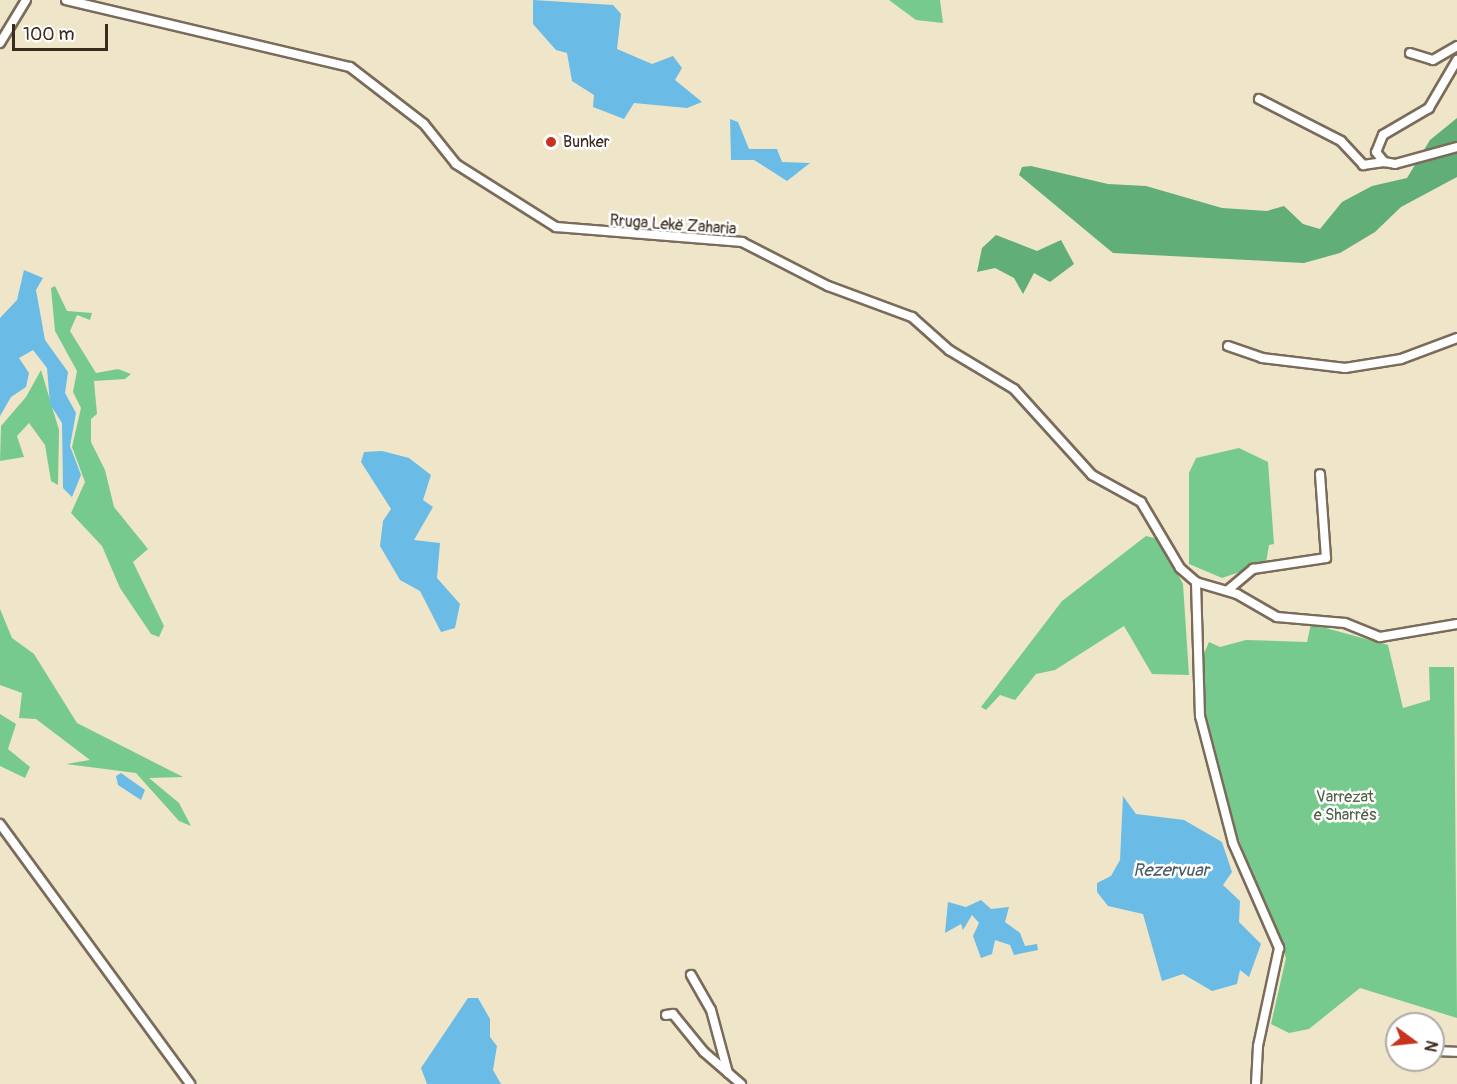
<!DOCTYPE html>
<html>
<head>
<meta charset="utf-8">
<style>
  body { margin:0 }
  #map { position:relative; width:1457px; height:1084px; overflow:hidden; background:#efe5c9; font-family:Pangolin,sans-serif }
  div>[style] { position:absolute }
  [style*='--x'] { left:calc(var(--x)*1px); top:calc(var(--y)*1px); width:calc(var(--w)*1px); rotate:calc(var(--a)*1deg) }
  .green>* { inset:0; background:#77ca8d }
  .forest>* { inset:0; background:#61ae78 }
  .water>* { inset:0; background:#6abbe5 }
  .roads { filter:drop-shadow(2px 0 #7a6b5a) drop-shadow(-2px 0 #7a6b5a) drop-shadow(0 2px #7a6b5a) drop-shadow(0 -2px #7a6b5a) }
  .minor>* { height:8px; margin:-4px; padding:0 4px; transform-origin:4px; border-radius:4px; background:#fff }
  .dots>* { width:16px; height:16px; translate:-50% -50%; box-sizing:border-box; border:3px solid #fff; border-radius:50% }
  span { translate:-50% -50%; white-space:nowrap; text-align:center; line-height:1.15; -webkit-text-stroke:5px #fff; paint-order:stroke }
  .poi-label { font-size:16px; color:#3b2a1e }
  .left { translate:0 -50%; text-align:left }
  .street-label { font-size:16px; color:#3b2a1e }
  .park-label { font-size:16px; color:#506245 }
  .water-label { font-size:18px; color:#4b5d64; font-style:italic }
  .north { position:absolute; left:1385px; top:1012px; width:60px; height:60px; box-sizing:border-box; background:#fff; border:2px solid #b1aaa5; border-radius:50%; rotate:105deg; font-size:16px; font-weight:700; line-height:24px; text-align:center; color:#3b2a1e }
  .north::after { content:''; display:block; margin:auto; width:21px; height:27px; background:#c8321e; clip-path:polygon(50% 0,100% 100%,50% 72%,0 100%) }
  .scale { position:absolute; left:12px; top:24px; width:96px; height:27px; box-sizing:border-box; border:3px solid #3b2a1e; border-top:0; padding-left:8px; font-size:18px; line-height:21px; white-space:nowrap; color:#3b2a1e; -webkit-text-stroke:4px #fff; paint-order:stroke }
</style>
</head>
<body>
<div id="map">
  <div class="green">
    <div style="clip-path:polygon(889px 0,940px 0,943px 23px,916px 20px)"></div>
    <div style="clip-path:polygon(55px 286px,67px 311px,92px 313px,90px 320px,77px 315px,70px 331px,96px 373px,118px 369px,131px 374px,125px 379px,94px 381px,97px 414px,91px 419px,91px 442px,105px 470px,114px 507px,148px 549px,133px 562px,164px 626px,159px 637px,151px 634px,120px 588px,102px 546px,71px 513px,85px 482px,72px 447px,81px 408px,73px 392px,77px 371px,55px 331px,51px 288px)"></div>
    <div style="clip-path:polygon(41px 370px,59px 430px,58px 485px,51px 481px,45px 445px,29px 423px,17px 436px,24px 457px,0 461px,1px 426px,26px 397px)"></div>
    <div style="clip-path:polygon(1239px 448px,1268px 462px,1274px 544px,1269px 545px,1266px 563px,1222px 578px,1189px 564px,1189px 473px,1196px 458px)"></div>
    <div style="clip-path:polygon(1146px 536px,1159px 539px,1183px 584px,1189px 675px,1152px 674px,1124px 626px,1055px 670px,1036px 674px,1015px 700px,1000px 695px,986px 710px,981px 707px,1062px 601px)"></div>
    <div style="clip-path:polygon(0 609px,12px 638px,34px 654px,77px 723px,183px 777px,149px 778px,179px 803px,191px 826px,179px 821px,136px 773px,66px 764px,90px 760px,36px 719px,19px 718px,22px 693px,0 685px)"></div>
    <div style="clip-path:polygon(1311px 624px,1388px 645px,1403px 708px,1430px 700px,1429px 667px,1454px 667px,1457px 1018px,1360px 988px,1309px 1029px,1289px 1033px,1271px 1024px,1286px 958px,1230px 817px,1201px 694px,1202px 658px,1209px 642px,1220px 647px,1246px 640px,1307px 642px)"></div>
    <div style="clip-path:polygon(0 714px,16px 724px,8px 749px,30px 767px,25px 778px,0 766px)"></div>
  </div>
  <div class="forest">
    <div style="clip-path:polygon(1457px 118px,1457px 177px,1401px 207px,1375px 232px,1340px 253px,1304px 263px,1113px 253px,1019px 175px,1022px 167px,1031px 166px,1108px 184px,1146px 186px,1222px 208px,1267px 211px,1284px 206px,1303px 224px,1320px 229px,1342px 202px,1372px 186px,1407px 178px,1430px 140px)"></div>
    <div style="clip-path:polygon(996px 235px,1037px 251px,1061px 240px,1074px 264px,1050px 282px,1034px 273px,1023px 294px,1014px 278px,995px 268px,977px 272px,982px 248px)"></div>
  </div>
  <div class="water">
    <div style="clip-path:polygon(533px 0,613px 5px,621px 14px,617px 49px,652px 64px,673px 56px,682px 68px,675px 80px,702px 102px,687px 108px,634px 103px,624px 119px,593px 107px,594px 95px,572px 81px,567px 53px,556px 50px,533px 24px)"></div>
    <div style="clip-path:polygon(730px 119px,738px 122px,749px 149px,777px 149px,782px 162px,810px 163px,787px 181px,754px 160px,731px 160px)"></div>
    <div style="clip-path:polygon(24px 270px,43px 278px,36px 290px,45px 340px,68px 372px,65px 393px,76px 413px,70px 446px,81px 475px,72px 497px,63px 488px,62px 423px,50px 404px,47px 368px,33px 350px,19px 358px,29px 373px,26px 387px,11px 397px,0 416px,0 318px,17px 300px)"></div>
    <div style="clip-path:polygon(382px 451px,409px 458px,431px 475px,423px 500px,433px 507px,414px 540px,440px 543px,437px 578px,460px 604px,455px 628px,441px 632px,420px 591px,400px 580px,380px 546px,383px 521px,391px 509px,361px 462px,364px 452px)"></div>
    <div style="clip-path:polygon(121px 773px,145px 790px,141px 800px,118px 785px,116px 776px)"></div>
    <div style="clip-path:polygon(1123px 796px,1136px 814px,1184px 820px,1222px 842px,1232px 872px,1223px 885px,1240px 901px,1239px 922px,1261px 944px,1249px 977px,1240px 970px,1237px 984px,1212px 991px,1183px 974px,1162px 981px,1143px 914px,1108px 906px,1097px 892px,1097px 883px,1111px 876px,1120px 860px)"></div>
    <div style="clip-path:polygon(981px 900px,991px 909px,1009px 907px,1005px 922px,1020px 933px,1025px 946px,1037px 944px,1038px 950px,1014px 955px,1010px 945px,995px 940px,992px 954px,981px 958px,973px 936px,979px 923px,972px 915px,963px 930px,961px 924px,945px 933px,948px 902px,966px 907px)"></div>
    <div style="clip-path:polygon(468px 998px,478px 998px,490px 1019px,490px 1037px,497px 1046px,493px 1070px,501px 1084px,427px 1084px,421px 1068px)"></div>
  </div>
  <div class="roads">
    <div class="minor">
      <div style="--x:66;--y:0;--w:292;--a:13.3"></div>
      <div style="--x:350;--y:67;--w:93;--a:37.6"></div>
      <div style="--x:424;--y:124;--w:51;--a:51.3"></div>
      <div style="--x:456;--y:164;--w:118;--a:32.2"></div>
      <div style="--x:556;--y:227;--w:187;--a:4.6"></div>
      <div style="--x:742;--y:242;--w:97;--a:27.1"></div>
      <div style="--x:828;--y:286;--w:90;--a:20.3"></div>
      <div style="--x:912;--y:317;--w:50;--a:41.7"></div>
      <div style="--x:949;--y:350;--w:76;--a:31"></div>
      <div style="--x:1014;--y:389;--w:116;--a:47.8"></div>
      <div style="--x:1092;--y:475;--w:56;--a:28.9"></div>
      <div style="--x:1141;--y:502;--w:77;--a:59.4"></div>
      <div style="--x:1180;--y:568;--w:21;--a:41"></div>
      <div style="--x:1196;--y:582;--w:43;--a:16.3"></div>
      <div style="--x:1237;--y:594;--w:46;--a:29.9"></div>
      <div style="--x:1277;--y:617;--w:68;--a:5"></div>
      <div style="--x:1345;--y:623;--w:38;--a:22"></div>
      <div style="--x:1380;--y:637;--w:78;--a:-9.6"></div>
      <div style="--x:0;--y:43;--w:50;--a:-58.8"></div>
      <div style="--x:1410;--y:53;--w:24;--a:17"></div>
      <div style="--x:1433;--y:60;--w:28;--a:-30"></div>
      <div style="--x:1457;--y:60;--w:56;--a:120.3"></div>
      <div style="--x:1429;--y:108;--w:53;--a:149.6"></div>
      <div style="--x:1383;--y:135;--w:18;--a:112"></div>
      <div style="--x:1376;--y:152;--w:13;--a:51"></div>
      <div style="--x:1384;--y:162;--w:11;--a:10"></div>
      <div style="--x:1395;--y:164;--w:64;--a:-15.3"></div>
      <div style="--x:1259;--y:99;--w:92;--a:27.1"></div>
      <div style="--x:1341;--y:141;--w:33;--a:47"></div>
      <div style="--x:1363;--y:165;--w:21;--a:-8"></div>
      <div style="--x:1228;--y:346;--w:36;--a:19"></div>
      <div style="--x:1262;--y:358;--w:84;--a:6.9"></div>
      <div style="--x:1345;--y:368;--w:57;--a:-9.1"></div>
      <div style="--x:1401;--y:359;--w:60;--a:-20.6"></div>
      <div style="--x:1196;--y:582;--w:134;--a:88.3"></div>
      <div style="--x:1200;--y:716;--w:131;--a:75.4"></div>
      <div style="--x:1233;--y:843;--w:115;--a:66.3"></div>
      <div style="--x:1279;--y:948;--w:100;--a:102.1"></div>
      <div style="--x:1258;--y:1046;--w:38;--a:93"></div>
      <div style="--x:1228;--y:590;--w:33;--a:-40"></div>
      <div style="--x:1253;--y:569;--w:74;--a:-8.6"></div>
      <div style="--x:1326;--y:558;--w:84;--a:-94.1"></div>
      <div style="--x:0;--y:824;--w:322;--a:53.8"></div>
      <div style="--x:691;--y:975;--w:40;--a:60.3"></div>
      <div style="--x:711;--y:1010;--w:65;--a:74.9"></div>
      <div style="--x:666;--y:1015;--w:7;--a:-8"></div>
      <div style="--x:673;--y:1014;--w:49;--a:50.8"></div>
      <div style="--x:704;--y:1052;--w:49;--a:40.9"></div>
      <div style="--x:1433;--y:1051;--w:24;--a:2"></div>
    </div>
  </div>
  <div class="dots">
    <div style="left:551px;top:142px;background:#c8321e"></div>
  </div>
  <div class="poi-label">
    <span class="left" style="left:563px;top:142px">Bunker</span>
  </div>
  <div class="street-label">
    <span style="left:673px;top:225px;rotate:4deg">Rruga Lekë Zaharia</span>
  </div>
  <div class="park-label">
    <span style="left:1345px;top:806px">Varrezat<br>e Sharrës</span>
  </div>
  <div class="water-label">
    <span style="left:1171px;top:871px">Rezervuar</span>
  </div>
  <div class="north">N</div>
  <div class="scale">100 m</div>
</div>
</body>
</html>
